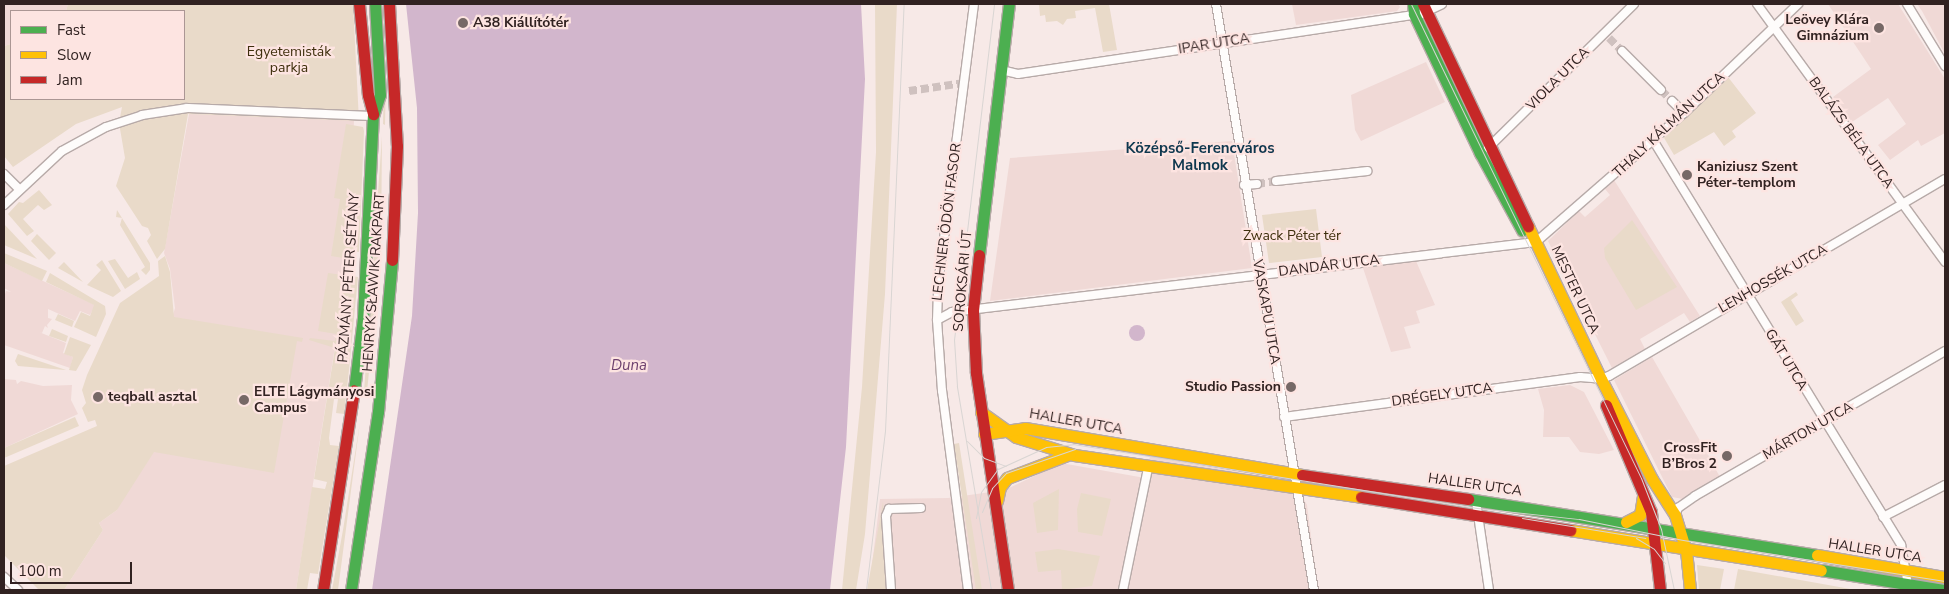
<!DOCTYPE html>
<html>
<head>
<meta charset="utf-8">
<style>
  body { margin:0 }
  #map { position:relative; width:1949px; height:594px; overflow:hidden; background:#f7e9e7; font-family:"Nunito Sans",sans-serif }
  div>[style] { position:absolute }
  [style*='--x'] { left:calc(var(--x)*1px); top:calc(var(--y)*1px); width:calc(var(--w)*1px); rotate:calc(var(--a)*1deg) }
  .built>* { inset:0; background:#f0d9d6 }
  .green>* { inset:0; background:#e9dac9 }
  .water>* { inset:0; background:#d2b6cc }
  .round { border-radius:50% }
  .street-tunnel>* { height:8px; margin-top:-4px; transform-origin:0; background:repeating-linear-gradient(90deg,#cfc1bf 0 8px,transparent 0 12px) }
  .roads { filter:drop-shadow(1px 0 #b7aaa8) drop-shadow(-1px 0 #b7aaa8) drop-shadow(0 1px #b7aaa8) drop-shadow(0 -1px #b7aaa8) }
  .street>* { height:8px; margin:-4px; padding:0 4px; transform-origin:4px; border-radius:4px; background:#fefcfb }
  .fast>* { height:11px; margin:-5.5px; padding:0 5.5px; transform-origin:5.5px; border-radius:5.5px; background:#4caf50 }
  .slow>* { height:11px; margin:-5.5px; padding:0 5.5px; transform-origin:5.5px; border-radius:5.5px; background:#ffc107 }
  .jam>* { height:11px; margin:-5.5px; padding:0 5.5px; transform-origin:5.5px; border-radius:5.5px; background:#c62828 }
  .tram>* { height:1px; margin:-0.5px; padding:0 0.5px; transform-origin:0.5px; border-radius:0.5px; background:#d9d5d3 }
  .dots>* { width:14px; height:14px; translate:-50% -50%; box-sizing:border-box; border:2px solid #fde4e1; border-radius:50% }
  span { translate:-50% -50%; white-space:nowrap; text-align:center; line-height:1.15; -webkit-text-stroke:4.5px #fde4e1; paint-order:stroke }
  .poi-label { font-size:14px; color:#312221; font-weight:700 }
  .right { translate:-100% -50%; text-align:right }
  .left { translate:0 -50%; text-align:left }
  .street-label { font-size:14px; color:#312221 }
  .park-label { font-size:14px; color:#3e2f0d }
  .neighbourhood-label { font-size:15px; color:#0e374e; font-weight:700 }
  .water-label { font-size:15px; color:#6e416e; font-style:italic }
  .frame { position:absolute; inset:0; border:5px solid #312221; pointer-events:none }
  .legend { position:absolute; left:10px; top:10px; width:175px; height:90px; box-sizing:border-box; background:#fde4e1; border:1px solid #ab9694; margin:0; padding:6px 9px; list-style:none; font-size:15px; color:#312221 }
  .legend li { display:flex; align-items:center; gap:10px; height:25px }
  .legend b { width:25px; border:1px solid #ab9694 }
  .scale { position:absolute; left:10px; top:562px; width:122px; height:22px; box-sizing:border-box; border:2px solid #312221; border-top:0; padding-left:6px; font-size:15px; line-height:18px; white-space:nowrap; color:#312221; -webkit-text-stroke:4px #fde4e1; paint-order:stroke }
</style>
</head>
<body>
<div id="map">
  <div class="built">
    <div style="clip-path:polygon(4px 4px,68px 4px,66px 11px,11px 11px,11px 44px,4px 46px)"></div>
    <div style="clip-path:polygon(1292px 4px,1398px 4px,1400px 7px,1397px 11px,1296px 25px)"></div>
    <div style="clip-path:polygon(1828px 4px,1898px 4px,1945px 79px,1945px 133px,1921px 146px,1918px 140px,1890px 160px,1878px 145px,1906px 124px,1888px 98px,1852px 122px,1833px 97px,1871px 69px)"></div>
    <div style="clip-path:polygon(1917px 4px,1945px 4px,1945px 54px,1922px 11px)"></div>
    <div style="clip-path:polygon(1426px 62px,1445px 102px,1361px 141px,1355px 130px,1351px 95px)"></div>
    <div style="clip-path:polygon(189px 114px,354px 120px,349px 259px,296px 590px,64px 590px,103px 530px,99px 523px,117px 510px,175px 308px,170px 269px,164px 253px)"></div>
    <div style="clip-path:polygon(1232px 141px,1252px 268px,990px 301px,1010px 158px)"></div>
    <div style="clip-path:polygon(1614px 180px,1700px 316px,1690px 322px,1684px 313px,1640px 339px,1645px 349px,1612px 368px,1548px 241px,1579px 211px,1585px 217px,1610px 195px,1605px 189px)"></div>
    <div style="clip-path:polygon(1416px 261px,1435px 305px,1416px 311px,1420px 323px,1404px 327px,1411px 348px,1391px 352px,1363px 268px)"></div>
    <div style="clip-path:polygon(4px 263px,95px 305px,90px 315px,80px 311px,75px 321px,48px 309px,48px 318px,52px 319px,47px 325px,48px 328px,45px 326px,42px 333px,39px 332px,66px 343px,63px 353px,73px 357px,70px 368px,4px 345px,4px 297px,6px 291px,11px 292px,4px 288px)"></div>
    <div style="clip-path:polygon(1652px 357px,1714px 465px,1710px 468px,1715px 468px,1720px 477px,1683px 499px,1672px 497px,1614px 380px)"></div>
    <div style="clip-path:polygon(4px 379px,16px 380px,17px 384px,21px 381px,43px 386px,72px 385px,71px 400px,78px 414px,4px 448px)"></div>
    <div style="clip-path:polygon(1570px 385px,1584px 392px,1614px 450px,1599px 454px,1580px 452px,1569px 437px,1543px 437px,1544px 410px,1538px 389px)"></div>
    <div style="clip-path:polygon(1150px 456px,1293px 480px,1307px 505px,1318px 590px,869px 590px,880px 499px,948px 498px,1005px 490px,1061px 463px,1145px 478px)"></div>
  </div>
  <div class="green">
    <div style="clip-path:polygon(68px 4px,353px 4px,359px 121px,188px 114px,165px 249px,157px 259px,147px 241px,151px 235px,148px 228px,142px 226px,116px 186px,125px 158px,119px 123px,122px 107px,76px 124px,13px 167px,4px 156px,4px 46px,11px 44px,11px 99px,184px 99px,184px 11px,66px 11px)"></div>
    <div style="clip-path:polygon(875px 4px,897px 4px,885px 294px,865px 534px,856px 590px,842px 590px,862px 387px,876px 152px)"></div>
    <div style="clip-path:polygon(1039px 4px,1109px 4px,1117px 50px,1103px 52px,1095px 8px,1075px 11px,1076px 18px,1067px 19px,1063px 25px,1057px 21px,1046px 22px,1045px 15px,1040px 16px)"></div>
    <div style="clip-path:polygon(384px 77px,386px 77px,385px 125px,383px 124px)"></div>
    <div style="clip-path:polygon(1728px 77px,1756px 113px,1732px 131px,1736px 137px,1724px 146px,1714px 132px,1674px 155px,1663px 136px)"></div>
    <div style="clip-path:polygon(346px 124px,363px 127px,364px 131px,359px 252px,350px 251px,349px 259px,331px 256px,340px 199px,334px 198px)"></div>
    <div style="clip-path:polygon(382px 136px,381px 249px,367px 392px,364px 392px)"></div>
    <div style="clip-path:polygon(39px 190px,52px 205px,44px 210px,38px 205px,23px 219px,34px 231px,27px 236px,8px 214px,19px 202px,23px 203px)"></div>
    <div style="clip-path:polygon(1316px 209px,1322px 257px,1269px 263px,1262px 215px)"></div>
    <div style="clip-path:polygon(117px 210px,150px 263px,150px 270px,146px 275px,141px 270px,145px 267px,120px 225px,122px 218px,116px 217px)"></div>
    <div style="clip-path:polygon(1632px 220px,1677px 287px,1636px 310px,1605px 258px,1604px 248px)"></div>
    <div style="clip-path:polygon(4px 224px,37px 259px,4px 245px)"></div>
    <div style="clip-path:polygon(37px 234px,56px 253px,49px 260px,31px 241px)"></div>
    <div style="clip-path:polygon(4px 253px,47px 271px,42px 281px,4px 263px)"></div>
    <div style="clip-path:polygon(165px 256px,170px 272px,174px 317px,303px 338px,302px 342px,297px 341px,274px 473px,154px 452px,117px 510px,99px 523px,103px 530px,64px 590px,39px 590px,4px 555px,4px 466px,97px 426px,95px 420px,88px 422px,82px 408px,86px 403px,82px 390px,87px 375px,120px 303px,159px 276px,158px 261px)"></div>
    <div style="clip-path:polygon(115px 259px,128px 278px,137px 272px,140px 279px,125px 289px,108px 261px)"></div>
    <div style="clip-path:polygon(102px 260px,121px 291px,113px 297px,87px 285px,101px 270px,96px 265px)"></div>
    <div style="clip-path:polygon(64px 262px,83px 282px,58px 268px)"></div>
    <div style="clip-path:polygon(50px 273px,105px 306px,106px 314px,96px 337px,74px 327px,81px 312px,90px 316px,94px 305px,46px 282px)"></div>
    <div style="clip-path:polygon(328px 273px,358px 277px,349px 370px,344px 414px,336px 413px,338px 399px,334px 399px,329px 438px,330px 445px,339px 446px,318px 574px,310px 573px,307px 590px,296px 590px,312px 487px,325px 489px,327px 482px,314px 479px,335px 348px,309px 340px,310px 338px,335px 341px,336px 334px,318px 331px)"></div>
    <div style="clip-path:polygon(1796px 292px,1798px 295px,1791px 300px,1804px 321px,1796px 326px,1781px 302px)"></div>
    <div style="clip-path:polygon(58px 314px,74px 321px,72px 327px,55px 320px)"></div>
    <div style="clip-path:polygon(52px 329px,68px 336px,66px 342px,49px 336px)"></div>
    <div style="clip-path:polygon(70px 337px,91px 345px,76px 371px,69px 370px,73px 357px,64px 354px)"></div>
    <div style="clip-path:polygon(18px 354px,66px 370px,65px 370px,18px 366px,15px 361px)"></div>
    <div style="clip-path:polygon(75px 417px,79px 426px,4px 458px,4px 448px)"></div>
    <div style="clip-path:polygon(360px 422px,338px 590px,332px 590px,343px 530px)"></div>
    <div style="clip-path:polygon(959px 443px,982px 590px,976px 590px,954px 444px)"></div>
    <div style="clip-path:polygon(1059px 489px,1058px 530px,1037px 533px,1033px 503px)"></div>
    <div style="clip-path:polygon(1081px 493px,1111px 499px,1102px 536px,1078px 532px,1077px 509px)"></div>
    <div style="clip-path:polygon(883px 502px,888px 590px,867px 590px)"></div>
    <div style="clip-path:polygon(1058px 549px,1100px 556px,1092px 586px,1062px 590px,1061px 570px,1038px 572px,1035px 552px)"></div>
    <div style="clip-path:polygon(1697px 565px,1724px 569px,1720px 590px,1699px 590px)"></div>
    <div style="clip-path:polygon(1738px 569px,1856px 590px,1734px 590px)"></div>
  </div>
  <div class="water">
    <div style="clip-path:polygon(406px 4px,861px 4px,865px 79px,846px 447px,830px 590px,372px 590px,412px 316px,418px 213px,417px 108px)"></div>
    <div class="round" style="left:1129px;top:325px;width:16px;height:16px"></div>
  </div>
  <div class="street-tunnel">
    <div style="--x:1609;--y:38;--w:18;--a:45"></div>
    <div style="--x:1661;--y:90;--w:16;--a:45"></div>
    <div style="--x:909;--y:91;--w:56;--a:-8.3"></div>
    <div style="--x:1257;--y:184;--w:19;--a:-9"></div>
  </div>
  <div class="roads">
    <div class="street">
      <div style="--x:1216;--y:4;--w:594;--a:80.51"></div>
      <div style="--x:1757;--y:4;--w:319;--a:53.9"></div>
      <div style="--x:1907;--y:4;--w:73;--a:58.5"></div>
      <div style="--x:1622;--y:51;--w:55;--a:45"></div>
      <div style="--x:1001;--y:70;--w:17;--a:13"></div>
      <div style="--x:1018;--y:74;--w:407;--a:-8.5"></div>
      <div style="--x:1421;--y:14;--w:23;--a:-25"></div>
      <div style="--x:1672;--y:101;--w:17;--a:45"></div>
      <div style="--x:1653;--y:140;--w:475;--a:58.5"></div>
      <div style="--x:1901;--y:545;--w:40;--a:80"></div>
      <div style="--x:1488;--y:148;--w:205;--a:-44.6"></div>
      <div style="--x:4;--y:174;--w:20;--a:45"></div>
      <div style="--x:1276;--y:181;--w:92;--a:-6.3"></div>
      <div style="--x:1244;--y:185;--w:13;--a:-4"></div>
      <div style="--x:4;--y:205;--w:79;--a:-43"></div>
      <div style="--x:62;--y:151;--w:50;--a:-28.6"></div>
      <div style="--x:106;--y:127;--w:38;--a:-18"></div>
      <div style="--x:142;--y:115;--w:46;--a:-8.8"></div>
      <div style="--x:187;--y:108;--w:186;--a:2.5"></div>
      <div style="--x:937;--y:320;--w:17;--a:-28"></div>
      <div style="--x:952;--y:312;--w:588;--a:-6.84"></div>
      <div style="--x:1536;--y:242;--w:196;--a:-41.1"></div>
      <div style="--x:1684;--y:113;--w:158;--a:-43.7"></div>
      <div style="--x:1284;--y:417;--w:299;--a:-7.7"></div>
      <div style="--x:1580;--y:377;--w:21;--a:5"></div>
      <div style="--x:1601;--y:379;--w:9;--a:-21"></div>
      <div style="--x:1609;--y:376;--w:389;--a:-30.4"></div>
      <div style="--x:1476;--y:501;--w:90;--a:81.7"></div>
      <div style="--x:1675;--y:515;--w:8;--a:-67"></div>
      <div style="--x:1678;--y:508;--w:21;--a:-35"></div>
      <div style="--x:1695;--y:496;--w:289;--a:-30.1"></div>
      <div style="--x:1883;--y:517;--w:70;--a:-27.3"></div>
      <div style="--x:4;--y:577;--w:19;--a:43"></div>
      <div style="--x:891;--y:590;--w:74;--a:-93.9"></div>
      <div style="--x:886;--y:516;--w:8;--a:-67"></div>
      <div style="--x:889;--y:509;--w:32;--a:-2"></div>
      <div style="--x:968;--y:590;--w:201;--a:-97.4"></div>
      <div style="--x:942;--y:391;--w:71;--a:-94"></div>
      <div style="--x:937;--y:320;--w:35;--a:-88"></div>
      <div style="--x:938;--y:285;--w:283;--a:-82.7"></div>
      <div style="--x:1123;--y:590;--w:125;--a:-78.4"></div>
    </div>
    <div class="fast">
      <div style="--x:1413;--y:4;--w:10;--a:84"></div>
      <div style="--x:1414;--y:14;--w:154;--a:64.6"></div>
      <div style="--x:1480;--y:153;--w:88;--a:61.4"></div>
      <div style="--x:979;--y:255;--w:253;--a:-83.2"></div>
      <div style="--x:354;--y:390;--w:73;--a:-82.9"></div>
      <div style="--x:363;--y:318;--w:202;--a:-87.2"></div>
      <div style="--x:373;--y:116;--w:22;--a:-72"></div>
      <div style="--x:380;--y:95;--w:91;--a:-93.1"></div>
      <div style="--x:1468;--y:499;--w:353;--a:9.1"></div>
      <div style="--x:1821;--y:570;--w:124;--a:9.3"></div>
      <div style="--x:351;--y:590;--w:180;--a:-81.4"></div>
      <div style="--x:378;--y:412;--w:153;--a:-84.7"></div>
    </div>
    <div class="slow">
      <div style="--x:1528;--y:226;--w:170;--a:64.5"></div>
      <div style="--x:1601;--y:379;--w:112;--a:63"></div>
      <div style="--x:1652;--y:479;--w:43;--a:57.4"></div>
      <div style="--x:1675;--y:515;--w:37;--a:73"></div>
      <div style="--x:1686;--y:550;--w:40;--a:84.3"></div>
      <div style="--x:981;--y:412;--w:43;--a:35.5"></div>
      <div style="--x:1016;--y:437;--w:61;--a:17.2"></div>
      <div style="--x:1074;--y:455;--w:290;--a:8.3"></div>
      <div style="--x:984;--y:434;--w:41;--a:-8.3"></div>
      <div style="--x:1025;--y:428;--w:281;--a:9.6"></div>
      <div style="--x:997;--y:501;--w:14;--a:-78"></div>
      <div style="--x:1000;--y:487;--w:11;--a:-52"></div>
      <div style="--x:1007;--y:478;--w:67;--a:-20.9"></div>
      <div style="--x:1626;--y:522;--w:16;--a:-27"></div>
      <div style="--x:1640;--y:515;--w:18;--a:-81"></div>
      <div style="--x:1570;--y:530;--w:254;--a:9.1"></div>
      <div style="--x:1817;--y:555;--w:130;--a:9.8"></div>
    </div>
    <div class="jam">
      <div style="--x:359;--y:4;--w:91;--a:84.4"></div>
      <div style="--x:368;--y:95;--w:20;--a:75"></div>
      <div style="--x:389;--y:4;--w:142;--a:86.8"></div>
      <div style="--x:397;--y:146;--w:114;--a:92.5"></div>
      <div style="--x:1423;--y:4;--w:246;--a:64.7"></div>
      <div style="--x:979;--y:255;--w:55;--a:96.2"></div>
      <div style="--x:973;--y:310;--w:63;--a:87.3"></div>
      <div style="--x:976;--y:373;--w:219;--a:81.6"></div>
      <div style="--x:1606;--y:405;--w:116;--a:67.2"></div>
      <div style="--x:1651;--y:512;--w:79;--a:83.4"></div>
      <div style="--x:1302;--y:475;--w:168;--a:8.2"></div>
      <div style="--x:1361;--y:497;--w:212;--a:9"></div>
      <div style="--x:323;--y:590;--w:202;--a:-81.2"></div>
    </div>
  </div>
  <div class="tram">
    <div style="--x:1411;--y:4;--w:527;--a:64.12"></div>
    <div style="--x:1641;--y:478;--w:55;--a:68.6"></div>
    <div style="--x:1661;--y:529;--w:62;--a:78"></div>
    <div style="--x:967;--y:441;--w:24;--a:45"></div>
    <div style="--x:984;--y:458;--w:23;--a:20"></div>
    <div style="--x:982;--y:512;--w:26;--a:-67"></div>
    <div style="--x:992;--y:488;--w:21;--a:-47"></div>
    <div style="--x:1006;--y:473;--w:73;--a:-19.2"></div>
    <div style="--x:976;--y:518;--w:26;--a:-79"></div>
    <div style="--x:981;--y:492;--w:29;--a:-54"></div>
    <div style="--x:998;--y:469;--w:53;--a:-24.6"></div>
    <div style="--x:1046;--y:447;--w:27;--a:-6"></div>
    <div style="--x:1073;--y:444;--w:409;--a:9"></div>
    <div style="--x:1477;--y:508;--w:103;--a:6.2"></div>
    <div style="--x:1579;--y:519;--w:106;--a:11.4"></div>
    <div style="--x:1683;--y:540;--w:265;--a:8.9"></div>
    <div style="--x:1522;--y:518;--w:125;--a:9.2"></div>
    <div style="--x:1636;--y:538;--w:21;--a:31"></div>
    <div style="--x:1654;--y:549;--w:18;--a:52"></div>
    <div style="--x:866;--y:590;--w:160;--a:-83.2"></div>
    <div style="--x:885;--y:431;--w:427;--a:-87.5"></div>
    <div style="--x:991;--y:590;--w:207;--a:-99.5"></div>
    <div style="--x:957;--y:386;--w:46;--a:-93.7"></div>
    <div style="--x:954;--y:340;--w:338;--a:-83.2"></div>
  </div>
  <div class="dots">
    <div style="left:463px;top:23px;background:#766866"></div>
    <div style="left:1879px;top:28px;background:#766866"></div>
    <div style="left:1687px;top:175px;background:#766866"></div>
    <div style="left:1291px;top:387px;background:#766866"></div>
    <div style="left:98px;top:397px;background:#766866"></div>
    <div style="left:244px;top:400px;background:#766866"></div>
    <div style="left:1727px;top:456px;background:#766866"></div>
  </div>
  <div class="poi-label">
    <span class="right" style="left:1869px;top:28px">Leövey Klára<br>Gimnázium</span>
    <span class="left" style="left:473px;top:23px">A38 Kiállítótér</span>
    <span class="left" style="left:1697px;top:175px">Kaniziusz Szent<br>Péter-templom</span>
    <span class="right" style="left:1281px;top:387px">Studio Passion</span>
    <span class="left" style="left:254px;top:400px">ELTE Lágymányosi<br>Campus</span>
    <span class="left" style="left:108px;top:397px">teqball asztal</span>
    <span class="right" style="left:1717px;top:456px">CrossFit<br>B’Bros 2</span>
  </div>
  <div class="street-label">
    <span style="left:1214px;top:44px;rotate:-9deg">IPAR UTCA</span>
    <span style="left:1558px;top:79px;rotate:-45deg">VIOLA UTCA</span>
    <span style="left:1669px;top:125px;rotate:-43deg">THALY KÁLMÁN UTCA</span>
    <span style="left:1851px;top:133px;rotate:54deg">BALÁZS BÉLA UTCA</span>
    <span style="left:947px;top:222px;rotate:-83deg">LECHNER ÖDÖN FASOR</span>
    <span style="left:1329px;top:266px;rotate:-7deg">DANDÁR UTCA</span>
    <span style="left:349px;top:278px;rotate:-86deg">PÁZMÁNY PÉTER SÉTÁNY</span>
    <span style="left:1773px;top:279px;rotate:-30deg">LENHOSSÉK UTCA</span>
    <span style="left:963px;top:281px;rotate:-85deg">SOROKSÁRI ÚT</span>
    <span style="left:374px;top:282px;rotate:-86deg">HENRYK SŁAWIK RAKPART</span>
    <span style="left:1575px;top:290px;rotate:65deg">MESTER UTCA</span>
    <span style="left:1266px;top:312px;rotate:80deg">VASKAPU UTCA</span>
    <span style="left:1786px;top:360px;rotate:59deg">GÁT UTCA</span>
    <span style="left:1442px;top:395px;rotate:-8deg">DRÉGELY UTCA</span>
    <span style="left:1076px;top:422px;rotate:10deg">HALLER UTCA</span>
    <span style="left:1808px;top:431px;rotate:-30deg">MÁRTON UTCA</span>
    <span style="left:1475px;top:485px;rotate:8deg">HALLER UTCA</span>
    <span style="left:1875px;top:551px;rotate:9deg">HALLER UTCA</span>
  </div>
  <div class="park-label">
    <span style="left:289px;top:60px">Egyetemisták<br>parkja</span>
    <span style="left:1292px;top:236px">Zwack Péter tér</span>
  </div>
  <div class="neighbourhood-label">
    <span style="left:1200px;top:157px">Középső-Ferencváros<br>Malmok</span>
  </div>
  <div class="water-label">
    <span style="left:629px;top:366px">Duna</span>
  </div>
  <div class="frame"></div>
  <ul class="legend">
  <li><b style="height:6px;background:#4caf50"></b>Fast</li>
  <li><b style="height:6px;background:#ffc107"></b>Slow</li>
  <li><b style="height:6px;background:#c62828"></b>Jam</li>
  </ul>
  <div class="scale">100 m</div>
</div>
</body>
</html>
